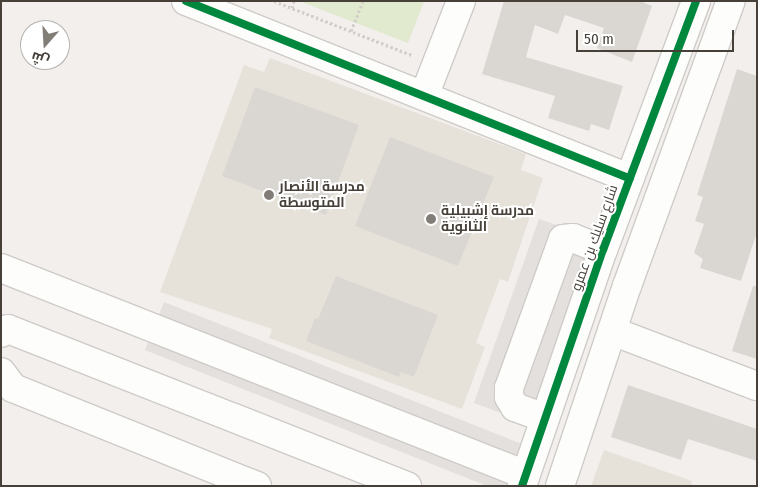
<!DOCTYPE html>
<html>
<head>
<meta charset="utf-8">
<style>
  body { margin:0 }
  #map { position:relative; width:758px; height:487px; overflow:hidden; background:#f2efec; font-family:"Fira Sans Condensed",Cairo,sans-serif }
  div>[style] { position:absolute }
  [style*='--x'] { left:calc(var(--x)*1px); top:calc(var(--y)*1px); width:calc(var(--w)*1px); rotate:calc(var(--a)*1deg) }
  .education>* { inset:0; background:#e7e2d9 }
  .green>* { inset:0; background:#e1e9cf }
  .parking>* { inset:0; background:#e3e0dd }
  .building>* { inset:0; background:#dad7d3 }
  .path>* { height:3px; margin-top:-1.5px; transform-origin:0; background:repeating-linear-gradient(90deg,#d2cfcb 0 2.5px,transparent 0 5px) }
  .roads { filter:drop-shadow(1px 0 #cecbc8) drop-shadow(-1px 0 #cecbc8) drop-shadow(0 1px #cecbc8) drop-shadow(0 -1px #cecbc8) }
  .minor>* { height:28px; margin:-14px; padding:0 14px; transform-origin:14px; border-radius:14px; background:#fdfdfc }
  .cycleway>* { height:8px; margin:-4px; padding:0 4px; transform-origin:4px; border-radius:4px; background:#00873e }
  .dots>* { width:14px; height:14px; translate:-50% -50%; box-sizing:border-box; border:2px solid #fff; border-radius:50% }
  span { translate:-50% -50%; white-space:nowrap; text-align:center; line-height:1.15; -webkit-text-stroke:4px #fff; paint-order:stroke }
  .poi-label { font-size:14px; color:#474039; font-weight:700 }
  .left { translate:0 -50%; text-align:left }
  .street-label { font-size:14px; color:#474039 }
  .frame { position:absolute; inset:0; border:2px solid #474039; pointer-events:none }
  .north { position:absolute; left:20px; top:20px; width:50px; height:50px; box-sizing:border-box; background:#fff; border:1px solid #b5b3b0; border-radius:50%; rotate:199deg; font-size:14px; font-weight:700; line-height:20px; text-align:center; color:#474039 }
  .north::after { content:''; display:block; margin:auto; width:18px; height:22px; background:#837d78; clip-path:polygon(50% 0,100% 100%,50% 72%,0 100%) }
  .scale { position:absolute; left:576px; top:30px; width:158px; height:22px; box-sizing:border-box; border:2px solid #474039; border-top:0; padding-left:6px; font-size:15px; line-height:18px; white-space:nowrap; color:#474039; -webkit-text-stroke:4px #fff; paint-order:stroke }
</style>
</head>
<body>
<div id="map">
  <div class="education">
    <div style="clip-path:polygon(270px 58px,526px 154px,521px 170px,543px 178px,508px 282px,500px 279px,476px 343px,485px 347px,462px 409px,269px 338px,272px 329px,160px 292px,244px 65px,264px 72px)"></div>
    <div style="clip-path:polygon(604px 450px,692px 481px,691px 486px,591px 486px)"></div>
  </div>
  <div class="green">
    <div style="clip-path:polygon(299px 1px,424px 1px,408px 43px)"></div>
  </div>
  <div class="parking">
    <div style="clip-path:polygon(539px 219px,594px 238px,528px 423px,474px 403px)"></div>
    <div style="clip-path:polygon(164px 302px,527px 446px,511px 486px,487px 486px,145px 350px)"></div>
  </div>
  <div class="building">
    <div style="clip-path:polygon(504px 1px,640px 1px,652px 6px,632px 62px,597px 48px,604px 28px,565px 15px,558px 34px,535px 25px,526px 57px,623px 86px,609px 130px,591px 124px,589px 131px,548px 118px,555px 96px,482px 74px)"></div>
    <div style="clip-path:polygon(737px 69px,757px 76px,757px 232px,741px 281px,700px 268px,703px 259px,694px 253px,704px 224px,695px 221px,703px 197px,697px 195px)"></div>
    <div style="clip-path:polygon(255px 87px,359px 125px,326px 215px,222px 176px)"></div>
    <div style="clip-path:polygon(390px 137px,494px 177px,458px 266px,355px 226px)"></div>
    <div style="clip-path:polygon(336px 276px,438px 315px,414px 377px,401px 372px,399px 377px,306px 341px,315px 318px,318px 319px)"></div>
    <div style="clip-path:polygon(753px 286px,757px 286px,757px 359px,732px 351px)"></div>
    <div style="clip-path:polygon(628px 385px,757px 429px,757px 461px,688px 439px,681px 460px,611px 437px)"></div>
  </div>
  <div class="path">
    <div style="--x:274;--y:1;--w:150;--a:21.4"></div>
    <div style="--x:292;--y:8;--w:7;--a:-74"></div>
    <div style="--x:351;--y:31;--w:32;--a:-68"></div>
  </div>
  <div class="roads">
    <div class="minor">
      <div style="--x:186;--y:1;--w:478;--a:21.8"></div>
      <div style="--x:424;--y:96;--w:102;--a:-68.7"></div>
      <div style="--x:1;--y:268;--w:564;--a:21.52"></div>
      <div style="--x:612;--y:331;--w:155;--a:20.8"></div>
      <div style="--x:1;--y:333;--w:8;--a:-30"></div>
      <div style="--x:8;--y:329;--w:429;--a:21.5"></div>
      <div style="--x:1;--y:372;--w:20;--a:53"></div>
      <div style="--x:13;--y:388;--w:263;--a:21.9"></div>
      <div style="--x:545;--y:418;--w:32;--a:-160"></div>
      <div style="--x:515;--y:407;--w:12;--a:-121"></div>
      <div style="--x:509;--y:397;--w:9;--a:-90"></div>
      <div style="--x:509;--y:388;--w:158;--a:-70.1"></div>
      <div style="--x:563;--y:239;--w:10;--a:-6"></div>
      <div style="--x:573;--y:238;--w:32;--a:22"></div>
      <div style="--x:522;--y:486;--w:250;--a:-71.1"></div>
      <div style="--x:603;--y:250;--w:266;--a:-69.5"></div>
      <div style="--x:560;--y:486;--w:211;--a:-71.5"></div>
      <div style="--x:627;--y:286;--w:303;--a:-70"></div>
    </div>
  </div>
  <div class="cycleway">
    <div style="--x:186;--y:1;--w:478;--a:21.8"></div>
    <div style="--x:522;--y:486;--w:250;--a:-71.1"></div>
    <div style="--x:603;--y:250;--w:266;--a:-69.5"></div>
  </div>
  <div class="dots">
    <div style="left:269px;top:195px;background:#837d78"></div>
    <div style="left:431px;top:219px;background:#837d78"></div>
  </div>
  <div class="poi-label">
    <span class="left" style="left:279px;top:195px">مدرسة الأنصار<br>المتوسطة</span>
    <span class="left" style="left:441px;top:219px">مدرسة إشبيلية<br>الثانوية</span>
  </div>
  <div class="street-label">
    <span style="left:595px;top:238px;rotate:-70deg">شارع سليك بن عمرو</span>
  </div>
  <div class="frame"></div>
  <div class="north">ش</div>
  <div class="scale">50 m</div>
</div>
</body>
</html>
